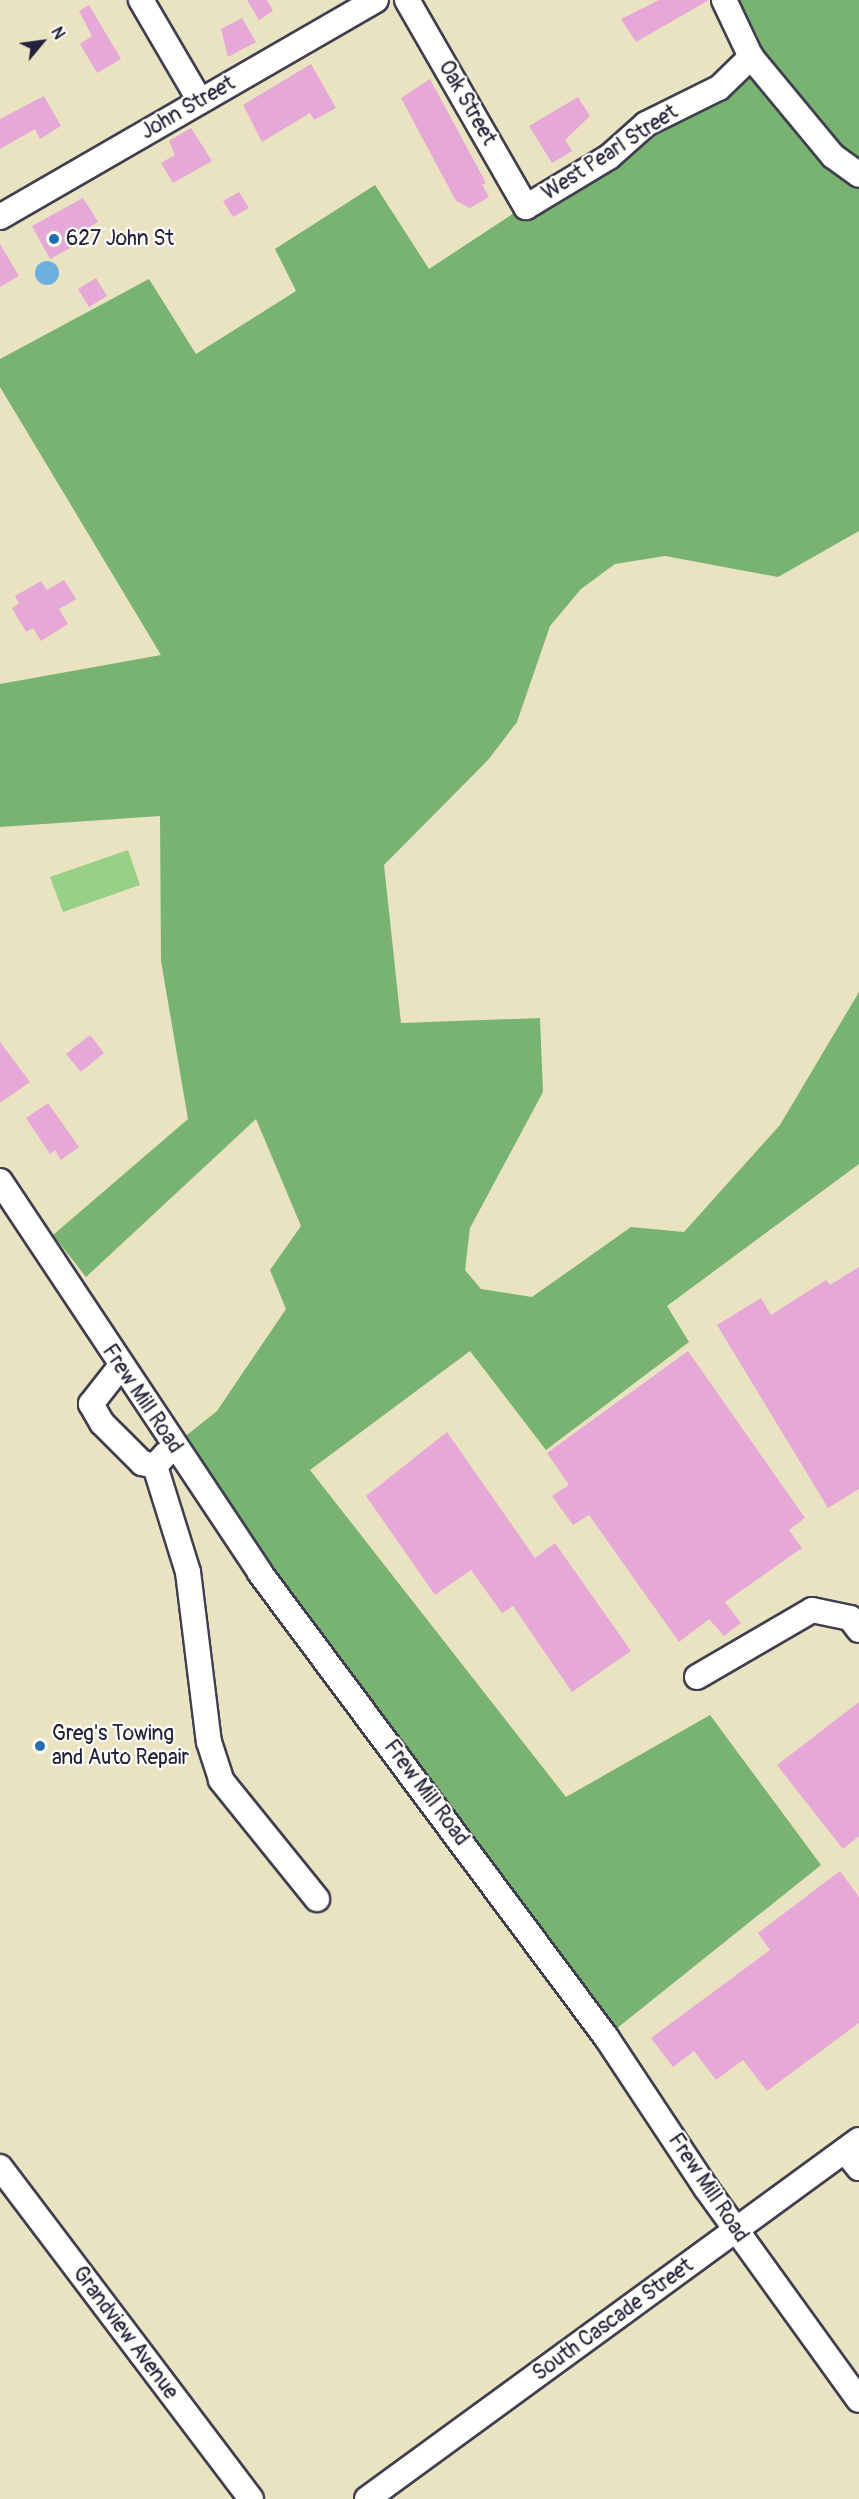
<!DOCTYPE html>
<html>
<head>
<meta charset="utf-8">
<style>
  body { margin:0 }
  #map { position:relative; width:859px; height:2499px; overflow:hidden; background:#eae3c1; font-family:Pangolin,sans-serif }
  div>[style] { position:absolute }
  [style*='--x'] { left:calc(var(--x)*1px); top:calc(var(--y)*1px); width:calc(var(--w)*1px); rotate:calc(var(--a)*1deg) }
  .green>* { inset:0; background:#97d185 }
  .forest>* { inset:0; background:#79b372 }
  .water>* { inset:0; background:#6cb0e2 }
  .round { border-radius:50% }
  .building>* { inset:0; background:#e5a8d7 }
  .roads { filter:drop-shadow(2px 0 #403f4f) drop-shadow(-2px 0 #403f4f) drop-shadow(0 2px #403f4f) drop-shadow(0 -2px #403f4f) }
  .minor>* { height:24px; margin:-12px; padding:0 12px; transform-origin:12px; border-radius:12px; background:#fff }
  .dots>* { width:16px; height:16px; translate:-50% -50%; box-sizing:border-box; border:3px solid #fdfcf7; border-radius:50% }
  span { translate:-50% -50%; white-space:nowrap; text-align:center; line-height:1.15; -webkit-text-stroke:4.5px #fdfcf7; paint-order:stroke }
  .street-label { font-size:21px; color:#22223b }
  .poi-label { font-size:21px; color:#22223b }
  .left { translate:0 -50%; text-align:left }
  .north { position:absolute; left:12px; top:12px; width:60px; height:60px; -webkit-text-stroke:4px #fdfcf7; paint-order:stroke; rotate:61deg; font-size:16px; font-weight:700; line-height:24px; text-align:center; color:#22223b }
  .north::after { content:''; display:block; margin:auto; width:21px; height:27px; background:#22223b; clip-path:polygon(50% 0,100% 100%,50% 72%,0 100%) }
</style>
</head>
<body>
<div id="map">
  <div class="green">
    <div style="clip-path:polygon(128px 850px,140px 885px,63px 912px,50px 877px)"></div>
  </div>
  <div class="forest">
    <div style="clip-path:polygon(724px 0,859px 0,859px 531px,778px 577px,665px 556px,615px 564px,581px 589px,550px 626px,517px 722px,488px 760px,384px 865px,401px 1023px,540px 1018px,543px 1092px,470px 1228px,465px 1270px,481px 1289px,532px 1297px,631px 1227px,684px 1232px,780px 1125px,859px 992px,859px 1164px,667px 1306px,689px 1342px,546px 1450px,470px 1351px,310px 1470px,566px 1797px,710px 1715px,821px 1865px,606px 2037px,173px 1446px,217px 1411px,286px 1309px,270px 1270px,301px 1226px,256px 1119px,86px 1277px,53px 1235px,188px 1119px,161px 961px,160px 816px,0 827px,0 684px,161px 655px,0 387px,0 359px,149px 279px,196px 354px,296px 291px,275px 249px,375px 185px,429px 269px,751px 57px)"></div>
  </div>
  <div class="water">
    <div class="round" style="left:35px;top:261px;width:24px;height:24px"></div>
  </div>
  <div class="building">
    <div style="clip-path:polygon(247px 0,267px 0,273px 11px,259px 20px)"></div>
    <div style="clip-path:polygon(659px 0,709px 0,636px 42px,621px 19px)"></div>
    <div style="clip-path:polygon(89px 5px,121px 59px,97px 73px,80px 44px,92px 36px,79px 11px)"></div>
    <div style="clip-path:polygon(242px 18px,256px 42px,228px 57px,221px 29px)"></div>
    <div style="clip-path:polygon(311px 64px,336px 108px,314px 120px,310px 113px,262px 142px,243px 105px)"></div>
    <div style="clip-path:polygon(430px 79px,486px 183px,482px 185px,489px 197px,470px 208px,456px 201px,401px 98px)"></div>
    <div style="clip-path:polygon(44px 96px,61px 126px,40px 139px,35px 129px,0 149px,0 119px)"></div>
    <div style="clip-path:polygon(578px 97px,590px 116px,565px 140px,572px 151px,552px 163px,529px 126px)"></div>
    <div style="clip-path:polygon(191px 128px,212px 161px,173px 183px,161px 163px,175px 155px,169px 141px)"></div>
    <div style="clip-path:polygon(239px 192px,249px 208px,233px 217px,223px 201px)"></div>
    <div style="clip-path:polygon(83px 198px,98px 222px,68px 239px,72px 247px,50px 259px,32px 226px)"></div>
    <div style="clip-path:polygon(0 244px,19px 276px,0 287px)"></div>
    <div style="clip-path:polygon(96px 278px,107px 296px,89px 307px,78px 289px)"></div>
    <div style="clip-path:polygon(64px 580px,76px 599px,59px 609px,68px 624px,41px 641px,33px 628px,26px 632px,12px 608px,19px 603px,15px 596px,41px 581px,47px 590px)"></div>
    <div style="clip-path:polygon(90px 1035px,104px 1053px,81px 1072px,66px 1054px)"></div>
    <div style="clip-path:polygon(0 1042px,30px 1082px,0 1103px)"></div>
    <div style="clip-path:polygon(48px 1103px,79px 1147px,61px 1160px,55px 1150px,50px 1154px,26px 1118px)"></div>
    <div style="clip-path:polygon(859px 1267px,859px 1489px,828px 1508px,717px 1325px,761px 1298px,771px 1315px,826px 1280px,830px 1285px)"></div>
    <div style="clip-path:polygon(688px 1351px,805px 1518px,789px 1530px,802px 1548px,725px 1602px,741px 1623px,724px 1636px,709px 1619px,679px 1642px,589px 1515px,573px 1525px,552px 1496px,569px 1485px,547px 1453px)"></div>
    <div style="clip-path:polygon(447px 1432px,535px 1558px,555px 1543px,631px 1651px,572px 1692px,513px 1606px,502px 1613px,471px 1570px,435px 1595px,366px 1496px)"></div>
    <div style="clip-path:polygon(859px 1702px,859px 1836px,843px 1849px,777px 1765px)"></div>
    <div style="clip-path:polygon(840px 1871px,859px 1897px,859px 2023px,767px 2091px,743px 2060px,716px 2080px,694px 2051px,673px 2067px,651px 2038px,770px 1950px,758px 1933px)"></div>
  </div>
  <div class="roads">
    <div class="minor">
      <div style="--x:141;--y:0;--w:117;--a:59.7"></div>
      <div style="--x:407;--y:0;--w:239;--a:60.1"></div>
      <div style="--x:526;--y:207;--w:97;--a:-31.1"></div>
      <div style="--x:609;--y:157;--w:50;--a:-41.7"></div>
      <div style="--x:646;--y:124;--w:81;--a:-26.3"></div>
      <div style="--x:719;--y:88;--w:45;--a:-44.1"></div>
      <div style="--x:724;--y:0;--w:63;--a:64.7"></div>
      <div style="--x:751;--y:57;--w:129;--a:50.4"></div>
      <div style="--x:833;--y:156;--w:32;--a:36"></div>
      <div style="--x:0;--y:217;--w:434;--a:-30"></div>
      <div style="--x:0;--y:1181;--w:470;--a:56.4"></div>
      <div style="--x:260;--y:1573;--w:579;--a:53.29"></div>
      <div style="--x:606;--y:2037;--w:181;--a:56.5"></div>
      <div style="--x:706;--y:2188;--w:261;--a:54.2"></div>
      <div style="--x:120;--y:1367;--w:47;--a:128.1"></div>
      <div style="--x:91;--y:1404;--w:22;--a:60"></div>
      <div style="--x:102;--y:1423;--w:57;--a:45"></div>
      <div style="--x:142;--y:1463;--w:13;--a:13"></div>
      <div style="--x:155;--y:1466;--w:15;--a:-48"></div>
      <div style="--x:155;--y:1466;--w:111;--a:72.7"></div>
      <div style="--x:188;--y:1572;--w:171;--a:83"></div>
      <div style="--x:209;--y:1742;--w:40;--a:72"></div>
      <div style="--x:221;--y:1780;--w:153;--a:51.1"></div>
      <div style="--x:697;--y:1677;--w:133;--a:-30.2"></div>
      <div style="--x:812;--y:1610;--w:39;--a:12"></div>
      <div style="--x:850;--y:1618;--w:15;--a:53"></div>
      <div style="--x:845;--y:2151;--w:22;--a:51"></div>
      <div style="--x:0;--y:2167;--w:416;--a:52.9"></div>
      <div style="--x:367;--y:2499;--w:609;--a:-36.12"></div>
    </div>
  </div>
  <div class="dots">
    <div style="left:54px;top:239px;background:#1f6fb2"></div>
    <div style="left:40px;top:1746px;background:#1f6fb2"></div>
  </div>
  <div class="street-label">
    <span style="left:467px;top:103px;rotate:60deg">Oak Street</span>
    <span style="left:188px;top:108px;rotate:-30deg">John Street</span>
    <span style="left:610px;top:153px;rotate:-33deg">West Pearl Street</span>
    <span style="left:142px;top:1399px;rotate:56deg">Frew Mill Road</span>
    <span style="left:426px;top:1793px;rotate:53deg">Frew Mill Road</span>
    <span style="left:708px;top:2188px;rotate:56deg">Frew Mill Road</span>
    <span style="left:613px;top:2320px;rotate:-36deg">South Cascade Street</span>
    <span style="left:125px;top:2333px;rotate:53deg">Grandview Avenue</span>
  </div>
  <div class="poi-label">
    <span class="left" style="left:66px;top:239px">627 John St</span>
    <span class="left" style="left:52px;top:1746px">Greg's Towing<br>and Auto Repair</span>
  </div>
  <div class="north">N</div>
</div>
</body>
</html>
